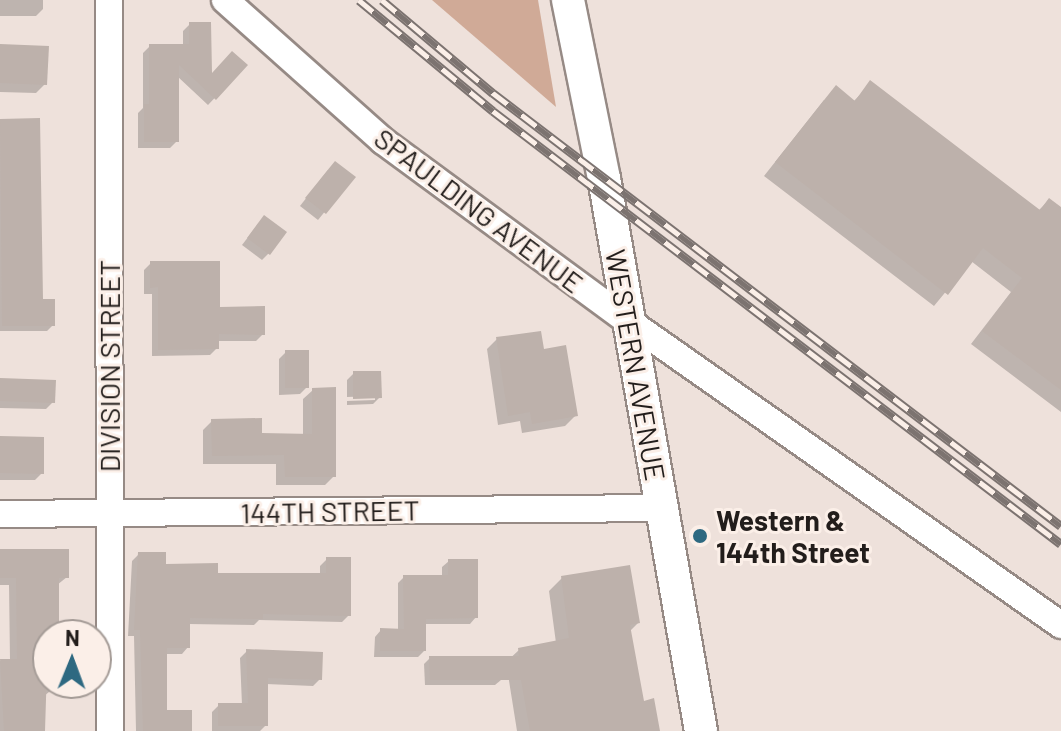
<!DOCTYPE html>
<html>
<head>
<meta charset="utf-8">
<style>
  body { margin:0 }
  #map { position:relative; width:1061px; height:731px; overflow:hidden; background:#eee1db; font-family:Barlow,sans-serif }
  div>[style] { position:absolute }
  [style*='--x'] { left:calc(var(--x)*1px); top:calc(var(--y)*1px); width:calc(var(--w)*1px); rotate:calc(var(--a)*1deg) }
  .green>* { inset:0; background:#d0aa97 }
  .shadow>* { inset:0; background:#0003 }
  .building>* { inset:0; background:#bdb1ab }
  .roads { filter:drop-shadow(2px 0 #968a85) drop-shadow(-2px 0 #968a85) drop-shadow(0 2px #968a85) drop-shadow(0 -2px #968a85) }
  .minor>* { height:26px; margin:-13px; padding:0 13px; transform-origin:13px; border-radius:13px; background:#fff }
  .major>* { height:32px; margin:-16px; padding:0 16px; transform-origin:16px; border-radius:16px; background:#fff }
  .rail>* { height:9px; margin-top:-4.5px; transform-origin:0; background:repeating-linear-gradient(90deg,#fbefe8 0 18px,#7c7370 0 36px); box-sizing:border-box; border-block:2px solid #7c7370 }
  .dots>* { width:22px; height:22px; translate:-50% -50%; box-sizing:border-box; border:4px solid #fbefe8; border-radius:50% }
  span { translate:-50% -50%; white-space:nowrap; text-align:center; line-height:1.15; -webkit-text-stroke:6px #fbefe8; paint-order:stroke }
  .street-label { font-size:28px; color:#221d1b }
  .poi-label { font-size:28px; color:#221d1b; font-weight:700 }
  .left { translate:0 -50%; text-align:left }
  .north { position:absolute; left:32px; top:619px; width:80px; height:80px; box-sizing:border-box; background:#fbefe8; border:2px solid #a49b96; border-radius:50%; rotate:1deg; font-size:22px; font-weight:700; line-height:32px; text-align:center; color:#221d1b }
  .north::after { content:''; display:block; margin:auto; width:28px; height:36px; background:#2e6981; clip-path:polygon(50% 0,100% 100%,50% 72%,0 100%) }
</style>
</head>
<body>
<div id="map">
  <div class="green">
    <div style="clip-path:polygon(432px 0,538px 0,556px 107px)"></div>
  </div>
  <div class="shadow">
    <div style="clip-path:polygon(0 0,43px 0,43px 9px,36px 16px,0 16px)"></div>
    <div style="clip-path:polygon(190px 24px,210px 78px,245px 66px,208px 105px,177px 76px,177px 141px,170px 148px,138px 148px,138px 113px,143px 108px,143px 53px,150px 46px,183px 46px,183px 31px)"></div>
    <div style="clip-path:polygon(0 46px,45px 84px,36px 93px,0 92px)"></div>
    <div style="clip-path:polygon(871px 83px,1038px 211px,1049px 200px,1061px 209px,1061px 412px,971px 344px,1011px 292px,971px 261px,934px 306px,764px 176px,824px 100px,853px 102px)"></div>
    <div style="clip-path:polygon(38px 120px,41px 301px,53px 325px,47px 331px,0 331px,0 121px)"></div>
    <div style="clip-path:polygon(328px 170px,353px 177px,318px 220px,300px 206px)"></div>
    <div style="clip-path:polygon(258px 224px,269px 253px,262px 260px,242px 245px)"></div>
    <div style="clip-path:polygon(151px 263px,218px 309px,263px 334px,256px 341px,217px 341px,217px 348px,210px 355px,152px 356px,152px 294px,144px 294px,144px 270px)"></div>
    <div style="clip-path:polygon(497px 339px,542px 351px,576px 415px,565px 426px,522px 433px,520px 421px,498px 425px,487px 349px)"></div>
    <div style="clip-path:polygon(286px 352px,307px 387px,300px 394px,279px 395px,279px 359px)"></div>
    <div style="clip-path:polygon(354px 373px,380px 397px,373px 404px,347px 405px,347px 401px,375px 400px,375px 396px,347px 397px,347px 380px)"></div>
    <div style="clip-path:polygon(0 380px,53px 402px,46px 409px,0 408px)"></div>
    <div style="clip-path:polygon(313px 390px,334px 476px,325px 485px,276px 485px,276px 464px,203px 464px,203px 430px,212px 421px,260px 435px,303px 436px,303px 399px)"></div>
    <div style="clip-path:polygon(0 438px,42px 473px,35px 480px,0 480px)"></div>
    <div style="clip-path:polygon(0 551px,67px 577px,57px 585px,57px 635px,48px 635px,48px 683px,54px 683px,54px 688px,44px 696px,43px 731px,0 731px,0 661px,10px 661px,9px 585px,0 585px)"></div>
    <div style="clip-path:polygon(139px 554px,164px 566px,216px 575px,320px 575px,320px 566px,327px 559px,349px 615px,342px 622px,259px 620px,254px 625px,188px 624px,188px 647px,182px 654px,165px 654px,165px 712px,191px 731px,136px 731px,134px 636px,128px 636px,132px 561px)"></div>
    <div style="clip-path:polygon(449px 561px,476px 617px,470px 624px,424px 624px,424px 651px,418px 657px,374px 657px,375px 637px,381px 630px,398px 631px,398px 583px,404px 577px,442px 577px,442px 567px)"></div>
    <div style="clip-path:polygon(562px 578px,638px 623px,629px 632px,642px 703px,657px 731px,517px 731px,506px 662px,519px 650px,556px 643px,549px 591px)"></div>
    <div style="clip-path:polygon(247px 651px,320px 679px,313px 686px,266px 684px,266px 725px,260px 731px,212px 731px,212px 712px,219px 705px,242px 705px,240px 658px)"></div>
    <div style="clip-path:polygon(430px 658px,501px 680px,495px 685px,425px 685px,424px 664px)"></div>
  </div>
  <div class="building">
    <div style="clip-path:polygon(189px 22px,211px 22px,212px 73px,232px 51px,248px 65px,216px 100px,179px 65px,179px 142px,144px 142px,144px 104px,149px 104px,149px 44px,189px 44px)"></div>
    <div style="clip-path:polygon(0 44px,49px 46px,47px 85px,0 83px)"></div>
    <div style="clip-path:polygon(870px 80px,1040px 210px,1049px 198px,1061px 207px,1061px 390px,982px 331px,1022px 278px,983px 248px,948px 295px,775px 162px,836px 85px,855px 101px)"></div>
    <div style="clip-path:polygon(40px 118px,43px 299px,55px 299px,55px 326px,2px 326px,0 119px)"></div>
    <div style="clip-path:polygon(335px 161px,356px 177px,326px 214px,305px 198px)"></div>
    <div style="clip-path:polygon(264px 215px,287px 232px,270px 255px,247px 238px)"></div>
    <div style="clip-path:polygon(150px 261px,220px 261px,220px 307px,265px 306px,265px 335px,219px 334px,219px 349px,158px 350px,158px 287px,150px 288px)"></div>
    <div style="clip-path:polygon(541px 331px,544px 349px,566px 345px,578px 416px,532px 424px,530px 412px,508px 416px,496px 337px)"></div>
    <div style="clip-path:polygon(285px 350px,309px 350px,309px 388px,285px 388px)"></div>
    <div style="clip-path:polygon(353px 371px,381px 371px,382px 398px,353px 399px)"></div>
    <div style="clip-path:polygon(0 378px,56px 380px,55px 403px,0 401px)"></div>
    <div style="clip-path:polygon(336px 387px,336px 477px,285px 477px,284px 455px,212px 456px,211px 419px,262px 418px,262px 433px,312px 434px,312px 388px)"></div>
    <div style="clip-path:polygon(0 436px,44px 437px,44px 474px,0 473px)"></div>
    <div style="clip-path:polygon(0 549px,69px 549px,69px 578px,59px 578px,59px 635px,48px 635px,45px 731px,4px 731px,0 659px,17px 659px,16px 578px,0 578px)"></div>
    <div style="clip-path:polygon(138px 552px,166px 552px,166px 564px,218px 563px,218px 573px,326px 573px,326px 557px,351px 557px,351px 616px,263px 614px,263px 619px,190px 618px,190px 648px,167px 648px,167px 710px,192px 710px,192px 731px,143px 731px,140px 630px,134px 630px)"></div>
    <div style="clip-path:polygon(448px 559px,478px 559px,478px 618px,426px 619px,426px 651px,380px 651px,380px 628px,404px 629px,403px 575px,448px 575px)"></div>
    <div style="clip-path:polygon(630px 565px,640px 623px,630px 625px,644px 701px,654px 698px,660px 731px,530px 731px,521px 680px,430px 680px,429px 656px,519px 656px,518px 648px,569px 638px,561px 576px)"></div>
    <div style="clip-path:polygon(246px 649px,323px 652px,322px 680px,268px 678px,268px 726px,218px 726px,218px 703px,248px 703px)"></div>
  </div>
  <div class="roads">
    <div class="minor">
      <div style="--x:109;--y:0;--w:731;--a:89.92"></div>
      <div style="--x:225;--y:0;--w:212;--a:41.7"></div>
      <div style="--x:383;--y:141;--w:304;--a:36.3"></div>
      <div style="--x:628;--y:321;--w:529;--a:35.07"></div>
      <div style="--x:0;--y:514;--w:660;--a:-0.52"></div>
    </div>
    <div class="major">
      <div style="--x:568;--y:0;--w:182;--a:78.6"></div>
      <div style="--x:604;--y:178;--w:561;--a:80.05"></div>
    </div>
  </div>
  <div class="rail">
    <div style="--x:359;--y:0;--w:174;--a:39.6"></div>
    <div style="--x:493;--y:111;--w:714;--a:37.32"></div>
    <div style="--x:382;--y:0;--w:145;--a:40"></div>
    <div style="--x:493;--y:93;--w:714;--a:37.32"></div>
  </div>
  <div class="dots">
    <div style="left:700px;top:536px;background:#2e6981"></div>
  </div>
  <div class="street-label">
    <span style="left:479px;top:210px;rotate:37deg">SPAULDING AVENUE</span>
    <span style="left:636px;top:365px;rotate:80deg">WESTERN AVENUE</span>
    <span style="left:109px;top:366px;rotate:-90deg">DIVISION STREET</span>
    <span style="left:330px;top:511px;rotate:-1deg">144TH STREET</span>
  </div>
  <div class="poi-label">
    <span class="left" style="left:716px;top:536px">Western &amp;<br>144th Street</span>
  </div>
  <div class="north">N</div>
</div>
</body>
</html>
